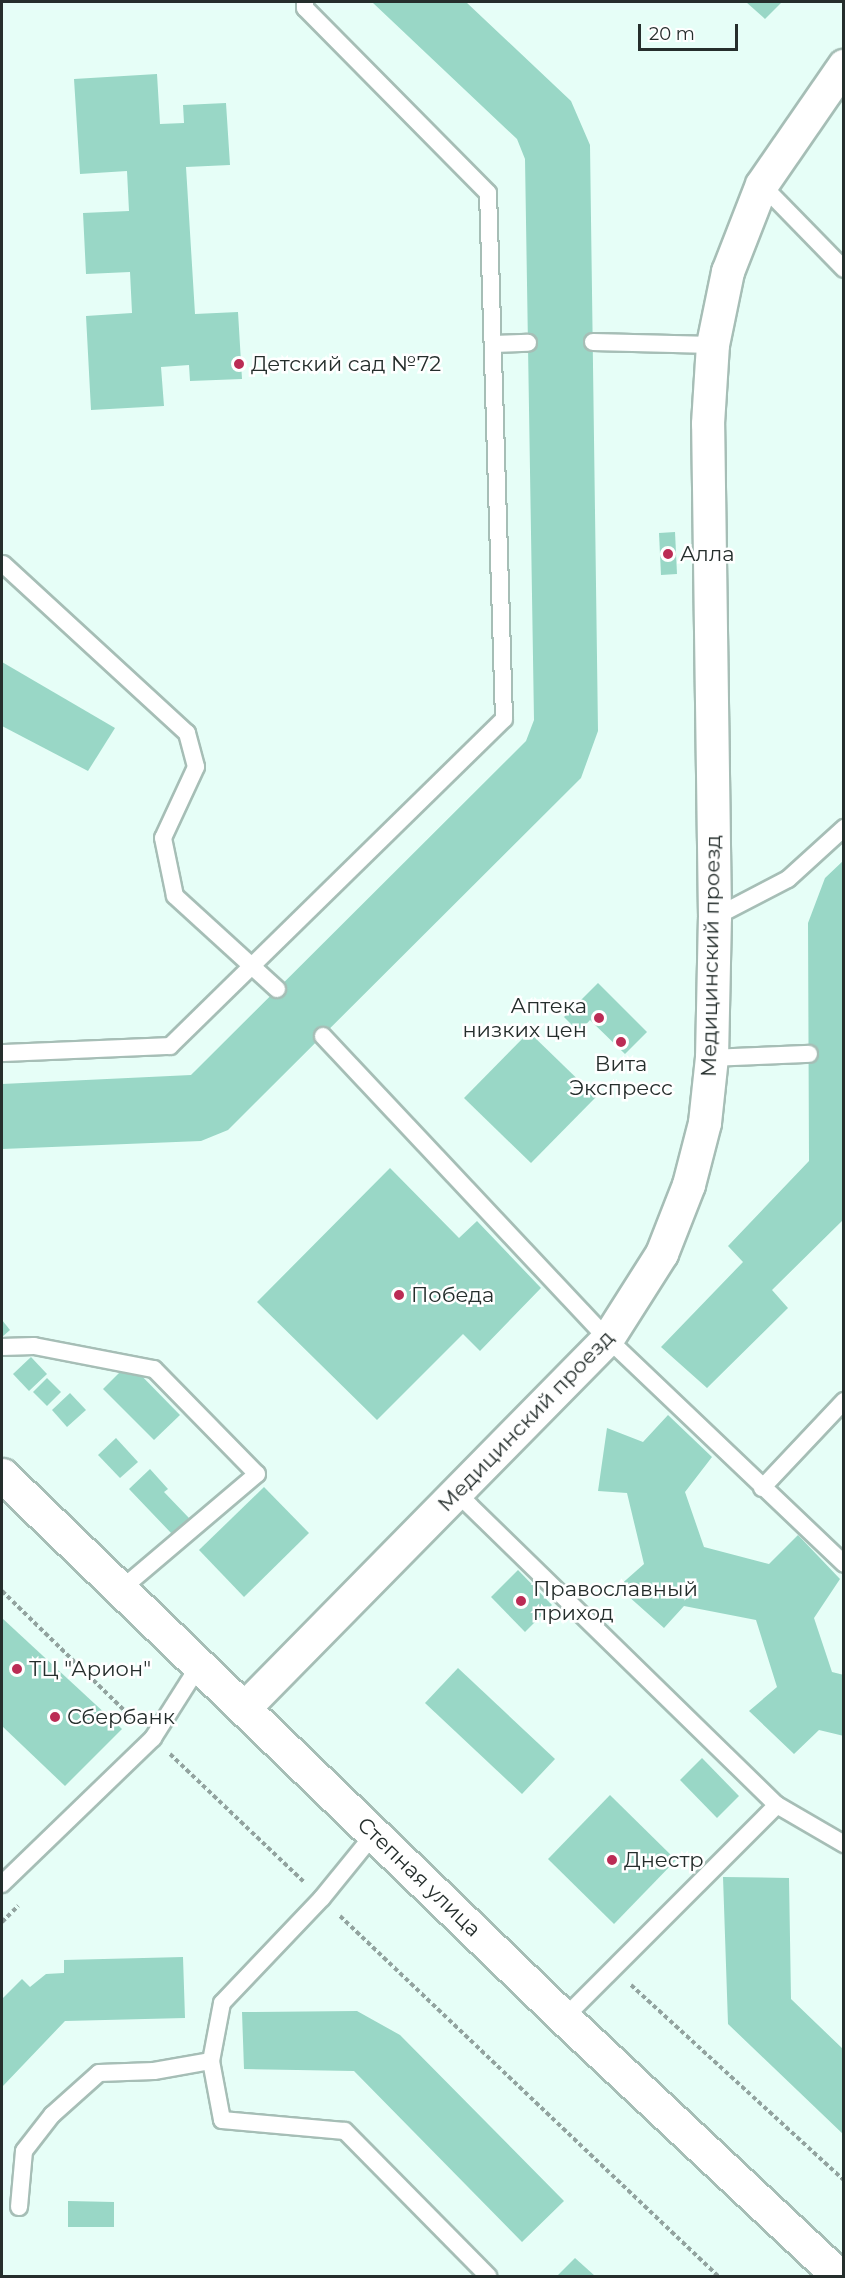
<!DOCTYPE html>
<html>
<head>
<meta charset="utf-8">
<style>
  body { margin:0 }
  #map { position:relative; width:845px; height:2278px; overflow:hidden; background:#e6fef7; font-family:Montserrat,sans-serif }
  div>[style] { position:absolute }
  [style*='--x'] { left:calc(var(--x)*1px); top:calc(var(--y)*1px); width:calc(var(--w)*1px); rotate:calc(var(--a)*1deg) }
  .building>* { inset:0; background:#99d7c6 }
  .path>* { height:4px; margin-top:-2px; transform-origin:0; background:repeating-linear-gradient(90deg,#92a39f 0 4.5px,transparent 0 7.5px) }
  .roads { filter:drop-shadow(2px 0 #a6beb6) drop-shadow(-2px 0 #a6beb6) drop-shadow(0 2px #a6beb6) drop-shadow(0 -2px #a6beb6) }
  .lane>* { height:16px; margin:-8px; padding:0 8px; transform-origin:8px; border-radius:8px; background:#fff }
  .street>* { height:32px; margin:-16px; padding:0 16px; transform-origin:16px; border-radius:16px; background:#fff }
  .secondary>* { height:33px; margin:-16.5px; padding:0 16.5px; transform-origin:16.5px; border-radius:16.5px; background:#fff }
  .dots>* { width:16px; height:16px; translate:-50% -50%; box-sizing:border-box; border:3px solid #fff; border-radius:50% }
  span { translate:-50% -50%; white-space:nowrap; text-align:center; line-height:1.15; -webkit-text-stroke:5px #fff; paint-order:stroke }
  .poi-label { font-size:21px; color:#252e2c }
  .left { translate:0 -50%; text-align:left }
  .right { translate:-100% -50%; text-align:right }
  .street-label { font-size:21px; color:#252e2c }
  .frame { position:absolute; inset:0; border:3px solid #252e2c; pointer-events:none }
  .scale { position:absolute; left:638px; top:24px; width:100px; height:27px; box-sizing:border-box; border:3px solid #252e2c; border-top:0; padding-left:8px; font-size:18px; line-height:21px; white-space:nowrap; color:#252e2c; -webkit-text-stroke:4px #fff; paint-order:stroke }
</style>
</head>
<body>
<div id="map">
  <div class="building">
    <div style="clip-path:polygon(372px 2px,466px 2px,571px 101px,590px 145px,598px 731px,581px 778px,228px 1130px,201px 1141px,2px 1149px,2px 1084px,191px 1075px,526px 741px,534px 720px,525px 159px,517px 139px)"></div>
    <div style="clip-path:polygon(746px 2px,782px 2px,765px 19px)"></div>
    <div style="clip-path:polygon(157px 74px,160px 124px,184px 123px,183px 105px,226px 103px,230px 165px,186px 167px,195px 314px,238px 312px,242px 379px,190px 381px,189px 365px,161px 367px,164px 406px,91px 410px,86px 316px,132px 313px,130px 272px,86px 274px,83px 213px,129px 211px,127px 171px,80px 174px,74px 79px)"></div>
    <div style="clip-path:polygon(675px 532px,677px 574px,661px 575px,659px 533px)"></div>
    <div style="clip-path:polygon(2px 662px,115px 728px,88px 771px,2px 726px)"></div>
    <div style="clip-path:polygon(844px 860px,844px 1219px,772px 1290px,788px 1308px,707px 1388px,661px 1347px,743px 1262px,728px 1246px,809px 1161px,808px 923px,825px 878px)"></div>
    <div style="clip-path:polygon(598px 983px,647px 1032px,625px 1054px,590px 1020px,579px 1032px,564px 1017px)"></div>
    <div style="clip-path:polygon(529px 1032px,596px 1097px,531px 1163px,464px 1098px)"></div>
    <div style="clip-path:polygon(390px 1168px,459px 1238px,477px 1221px,541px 1288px,480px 1351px,463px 1334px,377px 1420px,257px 1302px)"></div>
    <div style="clip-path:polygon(2px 1320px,10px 1330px,2px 1337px)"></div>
    <div style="clip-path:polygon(31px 1357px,47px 1374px,29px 1391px,13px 1374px)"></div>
    <div style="clip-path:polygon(129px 1363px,180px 1415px,154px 1440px,103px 1389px)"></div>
    <div style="clip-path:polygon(47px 1378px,61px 1392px,47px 1406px,33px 1392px)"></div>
    <div style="clip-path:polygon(70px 1393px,86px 1410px,67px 1427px,52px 1410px)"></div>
    <div style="clip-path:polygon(668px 1415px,712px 1457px,685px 1492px,704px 1547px,769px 1564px,798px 1535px,840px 1579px,814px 1618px,832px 1672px,844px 1675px,844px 1736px,819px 1730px,794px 1754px,749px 1711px,777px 1687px,756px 1620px,684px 1606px,664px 1628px,618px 1587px,644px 1564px,627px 1493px,598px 1491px,607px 1428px,643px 1442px)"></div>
    <div style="clip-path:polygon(116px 1438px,138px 1462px,120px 1478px,98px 1455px)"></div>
    <div style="clip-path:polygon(150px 1469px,168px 1489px,164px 1492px,189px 1518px,172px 1534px,129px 1489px)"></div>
    <div style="clip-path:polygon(264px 1487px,309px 1533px,244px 1597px,199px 1550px)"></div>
    <div style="clip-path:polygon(518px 1570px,552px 1605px,525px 1632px,491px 1597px)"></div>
    <div style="clip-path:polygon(2px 1618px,122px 1729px,65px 1786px,2px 1726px)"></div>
    <div style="clip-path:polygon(458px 1668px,555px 1759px,522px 1794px,425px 1703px)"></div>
    <div style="clip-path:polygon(702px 1758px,739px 1796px,717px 1818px,680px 1780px)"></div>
    <div style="clip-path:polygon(610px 1795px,676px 1860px,614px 1924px,548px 1859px)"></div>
    <div style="clip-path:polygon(723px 1877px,789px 1878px,791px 1999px,844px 2050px,844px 2135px,728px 2024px)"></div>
    <div style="clip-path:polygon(183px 1957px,185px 2018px,65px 2021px,2px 2087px,2px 1999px,22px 1979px,30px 1987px,46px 1974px,64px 1973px,64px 1960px)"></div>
    <div style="clip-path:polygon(357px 2011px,400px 2035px,564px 2201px,522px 2242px,354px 2071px,244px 2069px,242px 2012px)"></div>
    <div style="clip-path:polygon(68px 2201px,114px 2202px,114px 2227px,68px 2227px)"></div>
    <div style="clip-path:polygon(575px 2258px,595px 2276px,557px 2276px)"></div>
  </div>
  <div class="path">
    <div style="--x:2;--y:1591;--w:185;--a:44.3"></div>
    <div style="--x:170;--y:1754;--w:185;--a:43.7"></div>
    <div style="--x:340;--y:1916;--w:522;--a:43.6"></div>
    <div style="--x:2;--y:1922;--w:23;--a:-45"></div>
    <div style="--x:631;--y:1985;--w:289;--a:42.5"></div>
  </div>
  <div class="roads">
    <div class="lane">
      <div style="--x:762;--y:185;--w:117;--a:45.7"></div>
      <div style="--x:593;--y:342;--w:120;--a:1.4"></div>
      <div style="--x:494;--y:344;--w:34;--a:-2"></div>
      <div style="--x:3;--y:564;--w:250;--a:42.6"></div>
      <div style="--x:187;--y:733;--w:35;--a:75"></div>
      <div style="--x:196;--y:767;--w:78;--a:114.9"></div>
      <div style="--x:163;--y:838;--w:59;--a:78.3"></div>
      <div style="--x:175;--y:896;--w:138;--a:42.4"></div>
      <div style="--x:715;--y:917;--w:82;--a:-27.5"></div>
      <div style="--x:788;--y:879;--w:76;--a:-42.3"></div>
      <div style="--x:323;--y:1036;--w:416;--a:46.8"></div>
      <div style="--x:608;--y:1339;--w:326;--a:43.6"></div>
      <div style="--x:2;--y:1053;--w:168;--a:-2.4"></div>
      <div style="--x:170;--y:1046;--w:467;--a:-44.4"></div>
      <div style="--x:504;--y:719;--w:526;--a:-91.74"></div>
      <div style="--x:488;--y:193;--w:260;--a:-134.7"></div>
      <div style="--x:305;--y:8;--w:6;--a:-90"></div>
      <div style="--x:712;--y:1058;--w:97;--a:-2.4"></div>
      <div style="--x:2;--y:1347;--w:32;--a:-2"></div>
      <div style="--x:34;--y:1346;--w:122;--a:10.9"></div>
      <div style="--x:154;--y:1369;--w:147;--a:45.6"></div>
      <div style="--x:257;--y:1474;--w:180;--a:139.7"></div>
      <div style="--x:762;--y:1488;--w:120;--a:-46.7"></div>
      <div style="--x:458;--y:1494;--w:446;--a:44.3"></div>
      <div style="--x:374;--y:1834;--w:82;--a:129.1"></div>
      <div style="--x:322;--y:1898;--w:145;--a:133.6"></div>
      <div style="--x:222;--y:2003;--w:59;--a:100.7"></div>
      <div style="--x:211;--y:2061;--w:60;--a:79.4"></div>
      <div style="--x:222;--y:2120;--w:123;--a:5.1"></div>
      <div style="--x:345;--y:2131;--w:204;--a:45.4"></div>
      <div style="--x:2;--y:1884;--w:210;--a:-44"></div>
      <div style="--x:153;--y:1738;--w:88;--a:-57.6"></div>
      <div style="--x:564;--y:2018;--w:301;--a:-45"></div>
      <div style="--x:777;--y:1805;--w:78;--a:30.2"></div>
      <div style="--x:19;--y:2207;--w:56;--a:-84.9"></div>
      <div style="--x:24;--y:2151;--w:46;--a:-52.1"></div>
      <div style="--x:52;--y:2115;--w:63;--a:-41.8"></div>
      <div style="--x:99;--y:2073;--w:55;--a:-2.1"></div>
      <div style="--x:154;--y:2071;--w:58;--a:-10"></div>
    </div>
    <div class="street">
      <div style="--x:245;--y:1708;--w:518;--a:-45.47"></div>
      <div style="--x:608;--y:1339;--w:101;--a:-57.6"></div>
      <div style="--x:662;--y:1254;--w:74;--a:-68.6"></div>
      <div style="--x:689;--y:1185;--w:64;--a:-75.5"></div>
      <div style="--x:705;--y:1123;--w:65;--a:-83.9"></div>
      <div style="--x:712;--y:1058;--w:141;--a:-88.8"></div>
      <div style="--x:715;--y:917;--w:493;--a:-90.8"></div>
      <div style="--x:708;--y:424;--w:79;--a:-86.4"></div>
      <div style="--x:713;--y:345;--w:75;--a:-78.4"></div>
      <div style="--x:728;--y:272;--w:93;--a:-68.7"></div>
      <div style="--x:762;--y:185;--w:145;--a:-55.4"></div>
    </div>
    <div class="secondary">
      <div style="--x:2;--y:1475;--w:781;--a:44.01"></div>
      <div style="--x:564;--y:2018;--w:377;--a:43.2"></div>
    </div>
  </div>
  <div class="dots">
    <div style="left:239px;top:364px;background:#bb2c55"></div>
    <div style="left:668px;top:554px;background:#bb2c55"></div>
    <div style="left:599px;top:1018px;background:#bb2c55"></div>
    <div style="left:621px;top:1042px;background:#bb2c55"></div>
    <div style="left:399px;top:1295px;background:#bb2c55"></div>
    <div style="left:521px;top:1601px;background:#bb2c55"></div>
    <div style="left:17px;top:1669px;background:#bb2c55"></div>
    <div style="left:55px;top:1717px;background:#bb2c55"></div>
    <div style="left:612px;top:1860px;background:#bb2c55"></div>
  </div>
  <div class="poi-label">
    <span class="left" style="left:251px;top:364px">Детский сад №72</span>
    <span class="left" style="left:680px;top:554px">Алла</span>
    <span class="right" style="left:587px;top:1018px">Аптека<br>низких цен</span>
    <span style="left:621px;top:1076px">Вита<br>Экспресс</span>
    <span class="left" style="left:411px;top:1295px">Победа</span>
    <span class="left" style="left:533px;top:1601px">Православный<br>приход</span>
    <span class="left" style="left:29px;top:1669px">ТЦ "Арион"</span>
    <span class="left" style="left:67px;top:1717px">Сбербанк</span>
    <span class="left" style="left:624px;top:1860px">Днестр</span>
  </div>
  <div class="street-label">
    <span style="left:711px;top:956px;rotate:-89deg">Медицинский проезд</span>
    <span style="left:526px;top:1421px;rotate:-46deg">Медицинский проезд</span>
    <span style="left:419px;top:1877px;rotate:44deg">Степная улица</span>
  </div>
  <div class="frame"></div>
  <div class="scale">20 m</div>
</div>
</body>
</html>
